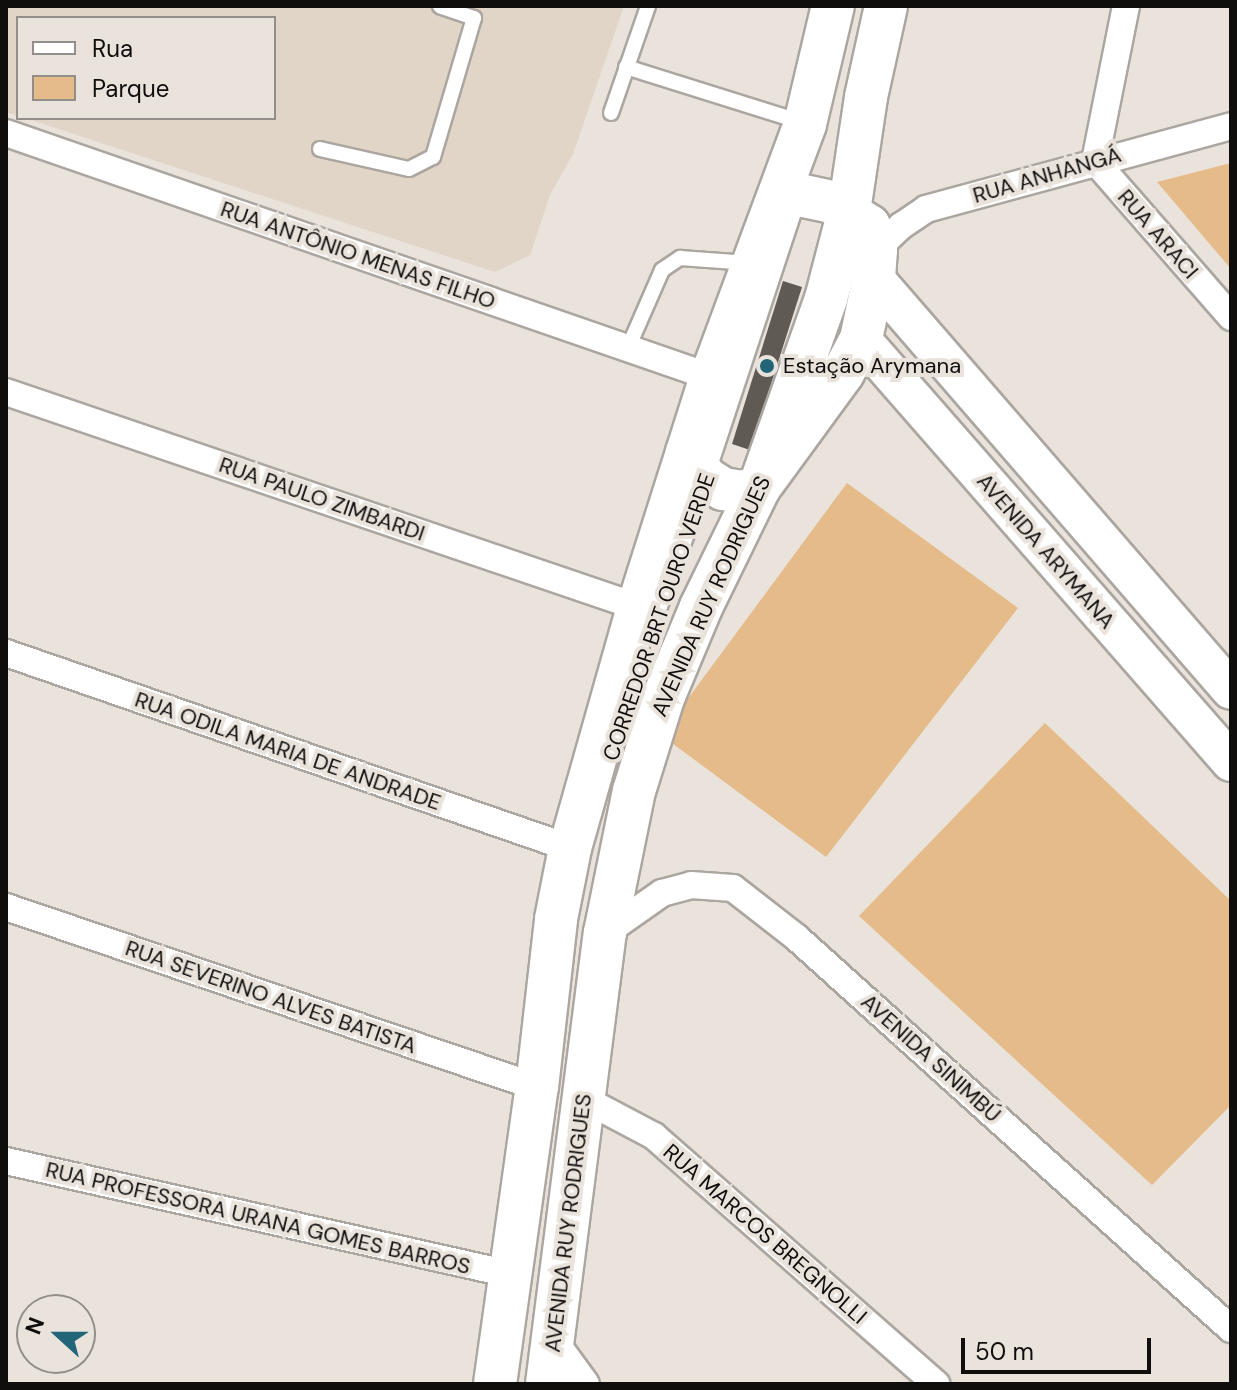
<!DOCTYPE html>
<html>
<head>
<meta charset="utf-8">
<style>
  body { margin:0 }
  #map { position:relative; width:1237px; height:1390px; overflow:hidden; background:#eae3dc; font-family:"DM Sans",sans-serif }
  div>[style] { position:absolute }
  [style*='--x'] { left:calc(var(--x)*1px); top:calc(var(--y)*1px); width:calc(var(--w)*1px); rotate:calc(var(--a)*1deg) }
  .built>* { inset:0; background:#e1d5c8 }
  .green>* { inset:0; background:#e4bb89 }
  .building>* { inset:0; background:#5f5a54 }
  .roads { filter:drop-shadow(2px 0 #aca6a0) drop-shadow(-2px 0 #aca6a0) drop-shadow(0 2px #aca6a0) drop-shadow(0 -2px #aca6a0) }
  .service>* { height:14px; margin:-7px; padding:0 7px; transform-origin:7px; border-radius:7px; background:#fff }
  .minor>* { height:26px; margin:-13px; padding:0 13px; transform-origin:13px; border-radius:13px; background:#fff }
  .secondary>* { height:38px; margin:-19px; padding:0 19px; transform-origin:19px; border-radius:19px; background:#fff }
  .primary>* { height:42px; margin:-21px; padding:0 21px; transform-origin:21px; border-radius:21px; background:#fff }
  .dots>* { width:22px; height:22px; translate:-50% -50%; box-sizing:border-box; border:4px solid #eae3dc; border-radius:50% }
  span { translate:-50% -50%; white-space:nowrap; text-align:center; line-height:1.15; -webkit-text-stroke:8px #eae3dc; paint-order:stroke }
  .street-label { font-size:22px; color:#100e0c }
  .poi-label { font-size:22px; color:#100e0c }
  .left { translate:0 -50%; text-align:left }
  .frame { position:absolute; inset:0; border:8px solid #100e0c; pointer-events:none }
  .legend { position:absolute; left:16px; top:16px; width:260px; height:104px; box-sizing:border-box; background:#eae3dc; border:2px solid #938e89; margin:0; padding:10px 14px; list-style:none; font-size:24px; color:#100e0c }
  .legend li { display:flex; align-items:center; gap:16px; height:40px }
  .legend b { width:40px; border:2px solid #938e89 }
  .north { position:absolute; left:16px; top:1294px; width:80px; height:80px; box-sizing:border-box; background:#eae3dc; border:2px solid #938e89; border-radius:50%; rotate:291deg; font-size:22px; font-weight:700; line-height:32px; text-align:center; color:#100e0c }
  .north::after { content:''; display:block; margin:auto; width:28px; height:36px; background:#226478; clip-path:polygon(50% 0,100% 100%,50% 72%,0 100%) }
  .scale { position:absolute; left:961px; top:1338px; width:190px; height:36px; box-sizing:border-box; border:4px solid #100e0c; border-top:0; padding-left:10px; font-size:24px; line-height:28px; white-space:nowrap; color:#100e0c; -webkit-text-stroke:6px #eae3dc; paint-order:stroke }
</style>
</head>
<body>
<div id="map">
  <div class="built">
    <div style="clip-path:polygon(6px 6px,624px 6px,573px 154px,550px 195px,530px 255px,495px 272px,25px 118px,274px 118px,274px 18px,18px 18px,18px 116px,6px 112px)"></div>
  </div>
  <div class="green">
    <div style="clip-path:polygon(1231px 163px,1231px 269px,1157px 182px)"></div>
    <div style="clip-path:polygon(847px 483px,1018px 608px,826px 857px,661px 735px)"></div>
    <div style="clip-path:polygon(1045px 723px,1231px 901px,1231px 1105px,1152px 1185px,859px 916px)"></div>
  </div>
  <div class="building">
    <div style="clip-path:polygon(783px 281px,802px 287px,750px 450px,732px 444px)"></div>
  </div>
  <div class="roads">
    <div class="service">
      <div style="--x:626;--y:67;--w:183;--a:17.4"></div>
      <div style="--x:611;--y:113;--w:113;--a:-70.9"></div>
      <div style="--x:320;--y:149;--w:91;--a:12.7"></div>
      <div style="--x:409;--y:169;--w:27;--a:-27"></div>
      <div style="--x:433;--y:157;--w:145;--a:-73.6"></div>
      <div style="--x:474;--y:18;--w:36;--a:-161"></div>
      <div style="--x:628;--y:348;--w:85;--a:-66.4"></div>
      <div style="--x:662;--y:270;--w:22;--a:-34"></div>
      <div style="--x:680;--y:258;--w:69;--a:4.1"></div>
      <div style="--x:658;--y:612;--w:100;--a:-69.6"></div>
      <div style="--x:693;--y:518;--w:331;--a:-71.7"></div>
    </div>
    <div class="minor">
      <div style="--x:1126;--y:6;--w:158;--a:101.3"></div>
      <div style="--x:1095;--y:161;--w:207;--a:48.9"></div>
      <div style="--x:6;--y:133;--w:746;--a:19.09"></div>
      <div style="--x:876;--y:250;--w:35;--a:-44"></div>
      <div style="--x:901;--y:226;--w:30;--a:-34"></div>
      <div style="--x:926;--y:209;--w:316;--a:-15.2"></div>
      <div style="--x:6;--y:392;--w:668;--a:18.79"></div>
      <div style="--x:6;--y:653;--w:597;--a:19.07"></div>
      <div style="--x:6;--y:907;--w:561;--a:18.73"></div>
      <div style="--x:605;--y:933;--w:70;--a:-35.1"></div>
      <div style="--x:662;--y:893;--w:30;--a:-15"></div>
      <div style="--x:691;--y:885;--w:42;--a:4.1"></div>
      <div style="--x:733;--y:888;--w:81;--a:38"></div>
      <div style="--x:797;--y:938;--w:584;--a:42.02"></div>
      <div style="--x:584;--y:1099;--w:79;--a:27.9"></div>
      <div style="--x:654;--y:1136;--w:376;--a:41.3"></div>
      <div style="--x:6;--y:1161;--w:517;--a:12.64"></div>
      <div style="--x:554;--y:1340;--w:54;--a:54"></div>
    </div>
    <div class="secondary">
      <div style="--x:874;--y:278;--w:545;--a:49.09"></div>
      <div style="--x:861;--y:339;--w:562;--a:48.82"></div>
    </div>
    <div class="primary">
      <div style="--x:687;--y:452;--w:32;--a:54"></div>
      <div style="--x:706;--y:478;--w:20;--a:33"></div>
      <div style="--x:723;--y:489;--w:18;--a:9"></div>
      <div style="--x:741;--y:492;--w:18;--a:-13"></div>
      <div style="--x:759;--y:488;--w:142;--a:-53.9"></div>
      <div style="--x:843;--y:373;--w:38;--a:-62"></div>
      <div style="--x:861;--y:339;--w:62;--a:-78"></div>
      <div style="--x:874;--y:278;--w:28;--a:-86"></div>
      <div style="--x:876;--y:250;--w:25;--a:-106"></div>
      <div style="--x:869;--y:226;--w:44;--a:-147"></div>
      <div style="--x:832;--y:202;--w:33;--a:-168"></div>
      <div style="--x:800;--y:195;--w:23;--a:165"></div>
      <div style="--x:495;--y:1384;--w:300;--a:-82"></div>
      <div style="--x:537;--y:1087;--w:169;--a:-83.5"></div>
      <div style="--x:556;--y:919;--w:72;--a:-78.8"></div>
      <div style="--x:570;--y:848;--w:250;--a:-74.2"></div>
      <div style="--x:638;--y:607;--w:241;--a:-72.4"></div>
      <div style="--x:711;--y:377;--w:270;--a:-69.6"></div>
      <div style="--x:805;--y:124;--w:121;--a:-76.7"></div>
      <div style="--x:547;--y:1384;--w:455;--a:-82.7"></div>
      <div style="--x:605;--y:933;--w:145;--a:-78.5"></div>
      <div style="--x:634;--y:791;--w:97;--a:-72.7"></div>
      <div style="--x:663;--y:698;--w:99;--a:-67.3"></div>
      <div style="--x:701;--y:607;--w:132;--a:-64"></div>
      <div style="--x:759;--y:488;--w:201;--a:-70.5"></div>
      <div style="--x:826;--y:299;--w:91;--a:-75.4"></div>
      <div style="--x:849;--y:211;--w:115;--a:-81.5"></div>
      <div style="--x:866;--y:97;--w:93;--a:-77.6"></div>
    </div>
  </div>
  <div class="dots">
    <div style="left:767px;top:366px;background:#226478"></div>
  </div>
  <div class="street-label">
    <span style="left:1047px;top:175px;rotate:-16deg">RUA ANHANGÁ</span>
    <span style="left:1158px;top:234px;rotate:49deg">RUA ARACI</span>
    <span style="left:358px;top:255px;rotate:19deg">RUA ANTÔNIO MENAS FILHO</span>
    <span style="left:322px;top:499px;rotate:19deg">RUA PAULO ZIMBARDI</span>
    <span style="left:1046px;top:551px;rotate:49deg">AVENIDA ARYMANA</span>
    <span style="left:711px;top:596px;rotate:-66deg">AVENIDA RUY RODRIGUES</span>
    <span style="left:659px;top:617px;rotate:-71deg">CORREDOR BRT OURO VERDE</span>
    <span style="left:288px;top:751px;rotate:19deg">RUA ODILA MARIA DE ANDRADE</span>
    <span style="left:271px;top:997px;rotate:19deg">RUA SEVERINO ALVES BATISTA</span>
    <span style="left:931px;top:1058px;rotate:42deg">AVENIDA SINIMBÚ</span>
    <span style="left:258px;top:1218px;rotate:13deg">RUA PROFESSORA URANA GOMES BARROS</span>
    <span style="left:568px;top:1223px;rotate:-83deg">AVENIDA RUY RODRIGUES</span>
    <span style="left:765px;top:1234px;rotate:41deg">RUA MARCOS BREGNOLLI</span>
  </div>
  <div class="poi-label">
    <span class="left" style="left:783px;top:366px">Estação Arymana</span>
  </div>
  <div class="frame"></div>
  <ul class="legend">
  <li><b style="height:10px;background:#fff"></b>Rua</li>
  <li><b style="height:22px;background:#e4bb89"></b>Parque</li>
  </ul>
  <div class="north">N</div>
  <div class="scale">50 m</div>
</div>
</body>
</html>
